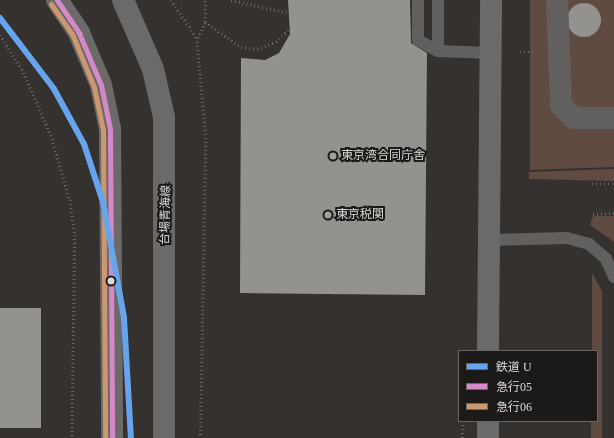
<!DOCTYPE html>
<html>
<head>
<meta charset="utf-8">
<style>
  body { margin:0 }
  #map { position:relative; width:614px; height:438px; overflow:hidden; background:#34312e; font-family:"Times New Roman","Noto Sans JP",serif }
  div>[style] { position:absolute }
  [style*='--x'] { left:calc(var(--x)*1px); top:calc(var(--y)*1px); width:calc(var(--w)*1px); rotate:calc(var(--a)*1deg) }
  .green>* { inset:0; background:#604b42 }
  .building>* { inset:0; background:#94928f }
  .round { border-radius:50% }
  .path>* { height:2.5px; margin-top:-1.25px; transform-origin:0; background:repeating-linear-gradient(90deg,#696766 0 1px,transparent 0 4px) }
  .lane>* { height:12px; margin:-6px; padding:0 6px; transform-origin:6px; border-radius:6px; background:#61605f }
  .street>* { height:22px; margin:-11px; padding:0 11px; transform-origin:11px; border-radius:11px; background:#61605f }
  .secondary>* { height:22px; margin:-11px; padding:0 11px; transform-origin:11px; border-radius:11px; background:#6b6a69 }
  .bus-1>* { height:5px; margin:-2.5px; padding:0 2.5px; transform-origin:2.5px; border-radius:2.5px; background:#d589c9 }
  .bus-2>* { height:5px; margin:-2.5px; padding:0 2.5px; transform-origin:2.5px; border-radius:2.5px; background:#cd976f }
  .rail-1>* { height:6px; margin:-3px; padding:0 3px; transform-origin:3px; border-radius:3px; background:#66a5ed }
  .dots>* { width:11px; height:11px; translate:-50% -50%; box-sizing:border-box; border:2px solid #1c1a18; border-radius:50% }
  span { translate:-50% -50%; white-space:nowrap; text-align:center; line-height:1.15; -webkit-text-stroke:4px #1c1a18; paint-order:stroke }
  .poi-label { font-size:12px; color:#dcdad6 }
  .left { translate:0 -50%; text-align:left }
  .street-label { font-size:12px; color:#dcdad6 }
  .legend { position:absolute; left:458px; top:350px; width:140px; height:72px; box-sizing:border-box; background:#1c1a18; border:1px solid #696764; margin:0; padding:5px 7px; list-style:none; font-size:12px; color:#dcdad6 }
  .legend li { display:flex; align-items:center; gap:8px; height:20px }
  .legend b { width:20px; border:1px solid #696764 }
</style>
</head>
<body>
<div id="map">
  <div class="green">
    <div style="clip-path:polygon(530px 0,614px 0,614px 167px,530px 170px)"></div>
    <div style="clip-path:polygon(614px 169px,614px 181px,529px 179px,529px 172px)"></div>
    <div style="clip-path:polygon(593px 216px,614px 216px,614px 242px,590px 225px)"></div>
    <div style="clip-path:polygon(592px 273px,602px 291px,602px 438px,591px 438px,591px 421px,597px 421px,597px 351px,592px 351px)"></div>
  </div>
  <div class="building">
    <div style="clip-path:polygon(288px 0,410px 0,411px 43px,427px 53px,425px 295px,240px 293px,241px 58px,265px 60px,279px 53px,290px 34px)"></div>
    <div class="round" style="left:567px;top:3px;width:34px;height:34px"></div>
    <div style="clip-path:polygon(0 308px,41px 308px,41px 428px,0 428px)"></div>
  </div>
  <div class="path">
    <div style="--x:171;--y:0;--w:46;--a:55.6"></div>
    <div style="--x:197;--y:38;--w:100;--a:84.9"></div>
    <div style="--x:206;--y:138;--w:300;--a:91"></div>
    <div style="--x:231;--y:0;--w:59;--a:12.6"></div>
    <div style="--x:205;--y:22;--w:44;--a:34.8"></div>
    <div style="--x:241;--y:47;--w:16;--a:7"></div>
    <div style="--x:257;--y:49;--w:20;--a:-20"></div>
    <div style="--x:276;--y:42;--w:20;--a:-45"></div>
    <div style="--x:0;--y:35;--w:40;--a:57.1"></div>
    <div style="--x:22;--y:69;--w:72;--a:66.3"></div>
    <div style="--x:51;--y:135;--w:68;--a:73.7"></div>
    <div style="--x:70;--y:200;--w:35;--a:82"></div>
    <div style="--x:75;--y:235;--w:203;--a:90.8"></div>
    <div style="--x:198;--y:38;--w:17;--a:-66"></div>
    <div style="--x:205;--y:22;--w:22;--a:-90"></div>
    <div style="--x:520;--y:52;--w:16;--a:0"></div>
    <div style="--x:592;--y:184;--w:22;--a:0"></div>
    <div style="--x:593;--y:214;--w:21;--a:-3"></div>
    <div style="--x:462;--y:438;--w:17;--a:-87"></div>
  </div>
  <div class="lane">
    <div style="--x:418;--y:0;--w:40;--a:90"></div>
    <div style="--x:418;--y:40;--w:23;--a:29"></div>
    <div style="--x:438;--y:51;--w:53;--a:2.2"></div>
    <div style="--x:438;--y:51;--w:51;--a:-90"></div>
    <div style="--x:489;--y:240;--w:78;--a:-1.5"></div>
    <div style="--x:567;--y:238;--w:23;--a:15"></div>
    <div style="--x:589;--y:244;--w:23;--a:41"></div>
    <div style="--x:606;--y:259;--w:20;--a:66"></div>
  </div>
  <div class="street">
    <div style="--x:557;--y:0;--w:105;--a:87.8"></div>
    <div style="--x:561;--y:105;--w:18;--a:45"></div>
    <div style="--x:574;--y:118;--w:40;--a:0"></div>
  </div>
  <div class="secondary">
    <div style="--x:57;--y:0;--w:40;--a:56"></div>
    <div style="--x:79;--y:33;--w:56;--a:67.1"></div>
    <div style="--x:101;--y:85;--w:45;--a:78.4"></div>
    <div style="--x:110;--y:129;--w:309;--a:89.6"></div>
    <div style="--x:123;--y:0;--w:75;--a:66.5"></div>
    <div style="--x:153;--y:69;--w:49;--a:77.1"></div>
    <div style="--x:164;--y:117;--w:321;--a:90"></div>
    <div style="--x:488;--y:351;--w:351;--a:-89.5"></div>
    <div style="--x:488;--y:438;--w:17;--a:-90"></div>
  </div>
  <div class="bus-1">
    <div style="--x:57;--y:0;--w:40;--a:56"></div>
    <div style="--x:79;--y:33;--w:56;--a:67.1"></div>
    <div style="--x:101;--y:85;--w:45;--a:78.4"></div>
    <div style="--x:110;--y:129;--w:309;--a:89.6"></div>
  </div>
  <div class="bus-2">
    <div style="--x:51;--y:4;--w:39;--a:55"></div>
    <div style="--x:73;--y:36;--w:55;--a:67.6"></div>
    <div style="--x:94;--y:87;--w:44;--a:78.2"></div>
    <div style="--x:103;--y:130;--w:308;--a:89.6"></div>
  </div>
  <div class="rail-1">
    <div style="--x:0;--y:18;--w:89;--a:52.7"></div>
    <div style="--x:54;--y:89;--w:63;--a:61.4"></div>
    <div style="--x:84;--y:144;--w:61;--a:71.9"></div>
    <div style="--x:103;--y:202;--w:118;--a:79.7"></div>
    <div style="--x:124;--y:318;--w:120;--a:86.7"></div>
  </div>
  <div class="dots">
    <div style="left:333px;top:156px;background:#a19f9b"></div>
    <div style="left:328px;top:215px;background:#a19f9b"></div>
    <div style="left:111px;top:281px;background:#dcdad6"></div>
  </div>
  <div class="poi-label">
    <span class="left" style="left:341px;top:156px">東京湾合同庁舎</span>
    <span class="left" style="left:336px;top:215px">東京税関</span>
  </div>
  <div class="street-label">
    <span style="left:166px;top:215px;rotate:-89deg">台場青海線</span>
  </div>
  <ul class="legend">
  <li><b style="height:5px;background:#66a5ed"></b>鉄道 U</li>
  <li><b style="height:5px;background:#d589c9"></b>急行05</li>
  <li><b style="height:5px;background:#cd976f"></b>急行06</li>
  </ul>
</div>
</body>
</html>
